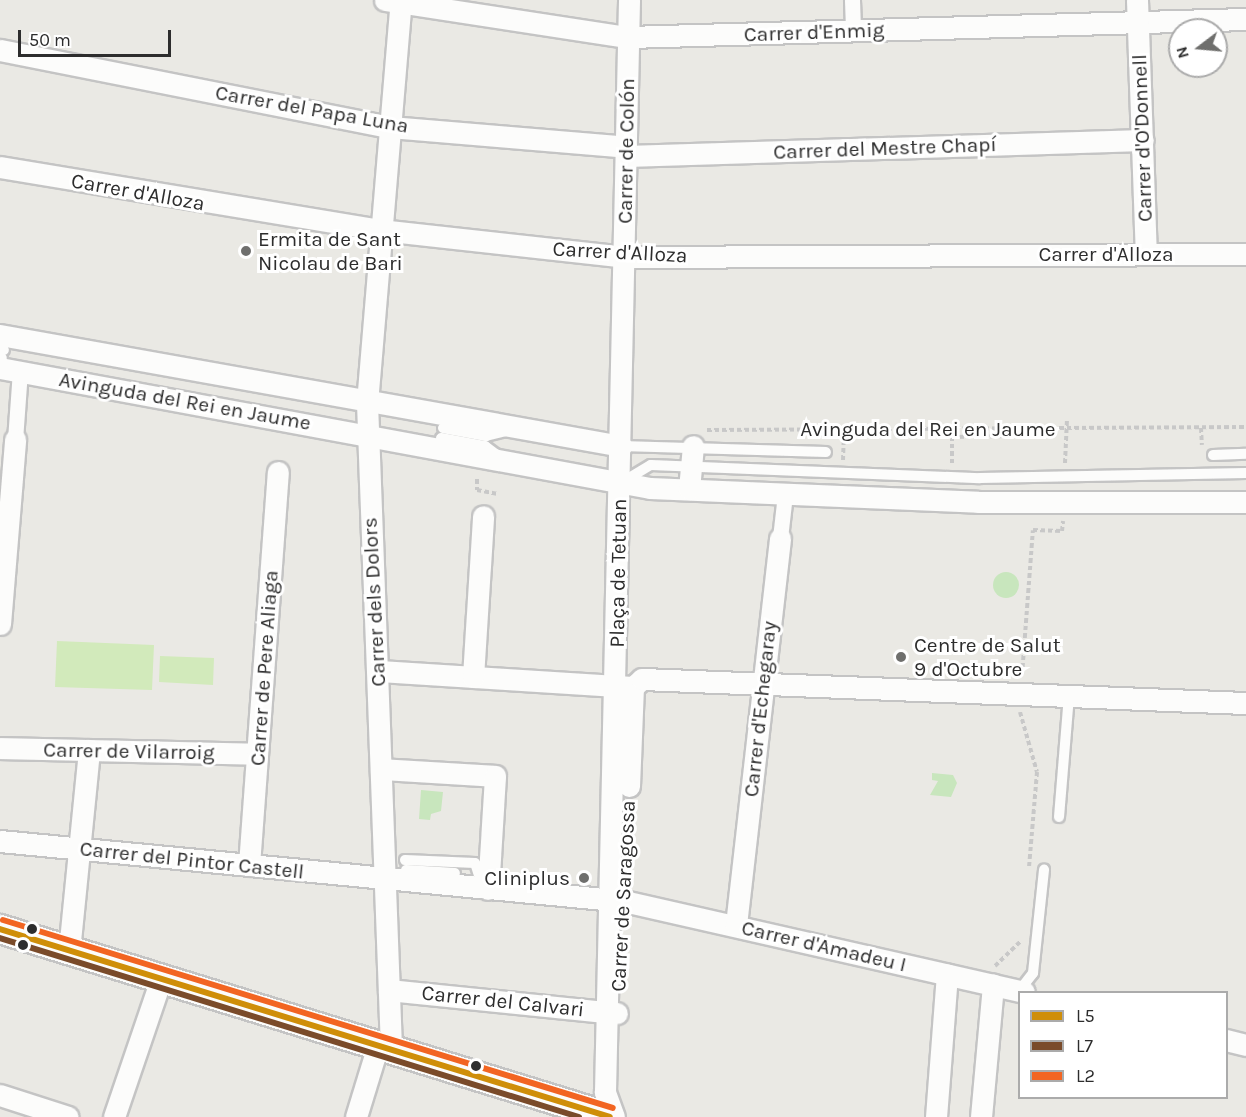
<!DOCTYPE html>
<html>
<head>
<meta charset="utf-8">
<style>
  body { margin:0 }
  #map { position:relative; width:1246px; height:1117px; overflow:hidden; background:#eae9e4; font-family:Karla,sans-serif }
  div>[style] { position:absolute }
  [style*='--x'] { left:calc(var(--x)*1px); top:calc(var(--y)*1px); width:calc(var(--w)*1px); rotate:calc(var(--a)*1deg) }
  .green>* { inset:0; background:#c8e6bd }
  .round { border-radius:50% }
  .pitch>* { inset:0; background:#d2eabb }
  .path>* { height:4px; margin-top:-2px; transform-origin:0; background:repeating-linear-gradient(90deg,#c8c8c8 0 4.5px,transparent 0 7.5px) }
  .roads { filter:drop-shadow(2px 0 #c4c4c4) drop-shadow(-2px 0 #c4c4c4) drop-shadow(0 2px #c4c4c4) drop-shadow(0 -2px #c4c4c4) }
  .service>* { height:10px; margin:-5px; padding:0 5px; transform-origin:5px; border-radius:5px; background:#fcfcfb }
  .pedestrian>* { height:15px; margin:-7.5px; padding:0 7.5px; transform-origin:7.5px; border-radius:7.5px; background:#fcfcfb }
  .minor>* { height:21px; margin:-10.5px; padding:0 10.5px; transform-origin:10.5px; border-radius:10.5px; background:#fcfcfb }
  .secondary>* { height:28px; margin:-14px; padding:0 14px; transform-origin:14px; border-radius:14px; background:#fcfcfb }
  .bus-1>* { height:6px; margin:-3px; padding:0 3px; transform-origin:3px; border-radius:3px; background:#cf8e09 }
  .bus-2>* { height:6px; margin:-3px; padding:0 3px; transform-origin:3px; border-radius:3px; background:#7a4b2a }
  .bus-3>* { height:6px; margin:-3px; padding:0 3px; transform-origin:3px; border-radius:3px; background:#f26522 }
  .dots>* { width:16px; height:16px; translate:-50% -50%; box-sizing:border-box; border:3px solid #fff; border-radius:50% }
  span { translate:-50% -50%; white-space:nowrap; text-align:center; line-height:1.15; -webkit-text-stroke:6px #fff; paint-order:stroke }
  .street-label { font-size:21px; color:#2d2d2d }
  .poi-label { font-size:21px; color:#2d2d2d }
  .left { translate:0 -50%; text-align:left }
  .right { translate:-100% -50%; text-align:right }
  .legend { position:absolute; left:1018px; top:991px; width:210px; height:108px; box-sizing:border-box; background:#fff; border:2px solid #ababab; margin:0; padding:8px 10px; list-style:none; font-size:18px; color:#2d2d2d }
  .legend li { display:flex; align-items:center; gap:12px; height:30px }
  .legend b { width:30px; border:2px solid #ababab }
  .north { position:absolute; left:1168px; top:18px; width:60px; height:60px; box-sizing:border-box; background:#fff; border:2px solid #ababab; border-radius:50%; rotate:254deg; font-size:16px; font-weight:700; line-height:24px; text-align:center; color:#2d2d2d }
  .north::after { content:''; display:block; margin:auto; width:21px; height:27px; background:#6f6f6d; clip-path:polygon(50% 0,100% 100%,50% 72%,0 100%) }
  .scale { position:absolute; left:18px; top:30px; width:153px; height:27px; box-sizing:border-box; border:3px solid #2d2d2d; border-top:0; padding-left:8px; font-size:18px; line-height:21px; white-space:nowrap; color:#2d2d2d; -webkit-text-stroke:4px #fff; paint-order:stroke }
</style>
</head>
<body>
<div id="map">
  <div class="green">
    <div class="round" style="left:993px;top:572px;width:26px;height:26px"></div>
    <div style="clip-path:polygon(932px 773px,953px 775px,957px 783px,951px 797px,930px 795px,938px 781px,932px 780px)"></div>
    <div style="clip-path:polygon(421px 790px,443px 792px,441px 811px,431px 814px,430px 820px,419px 819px)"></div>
  </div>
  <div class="pitch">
    <div style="clip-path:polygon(57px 641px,154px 645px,152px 690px,55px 687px)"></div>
    <div style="clip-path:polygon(160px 656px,214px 658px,213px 685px,159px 682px)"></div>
  </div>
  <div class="path">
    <div style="--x:1201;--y:428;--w:17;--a:87"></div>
    <div style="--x:952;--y:429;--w:35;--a:90"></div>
    <div style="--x:707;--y:430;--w:539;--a:-0.32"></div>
    <div style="--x:952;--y:437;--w:57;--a:-1"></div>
    <div style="--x:843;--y:460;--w:30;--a:-88"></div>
    <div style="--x:1065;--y:463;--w:44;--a:-87.4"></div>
    <div style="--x:477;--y:479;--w:11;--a:90"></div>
    <div style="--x:477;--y:490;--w:20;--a:11"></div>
    <div style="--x:1022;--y:675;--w:145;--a:-85.7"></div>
    <div style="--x:1033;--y:530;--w:29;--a:2"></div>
    <div style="--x:1062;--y:531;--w:10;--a:-84"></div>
    <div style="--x:1020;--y:712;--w:62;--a:74.2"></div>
    <div style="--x:1037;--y:772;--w:95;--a:94.8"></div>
    <div style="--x:995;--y:966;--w:37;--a:-44"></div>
  </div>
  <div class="roads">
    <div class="service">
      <div style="--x:0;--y:349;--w:4;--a:14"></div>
      <div style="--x:0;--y:357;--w:2;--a:27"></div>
      <div style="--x:443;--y:428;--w:44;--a:10.5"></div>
      <div style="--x:486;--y:436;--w:21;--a:-14"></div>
      <div style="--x:441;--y:438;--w:45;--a:10.3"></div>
      <div style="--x:485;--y:446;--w:15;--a:37"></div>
      <div style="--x:621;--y:446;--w:205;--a:1.7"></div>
      <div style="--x:1213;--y:455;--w:33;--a:-2"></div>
      <div style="--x:624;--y:481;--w:31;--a:-31"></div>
      <div style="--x:651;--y:465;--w:329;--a:2.3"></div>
      <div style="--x:980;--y:478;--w:266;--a:-1.1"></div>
      <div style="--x:1059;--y:817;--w:121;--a:-85.3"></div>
      <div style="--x:405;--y:860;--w:70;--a:2.5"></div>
      <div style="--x:475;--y:863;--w:23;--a:72"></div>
      <div style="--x:406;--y:870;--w:49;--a:3.5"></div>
      <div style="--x:1019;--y:991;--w:23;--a:-52"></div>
      <div style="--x:1033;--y:973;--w:104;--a:-83.9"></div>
    </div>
    <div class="pedestrian">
      <div style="--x:852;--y:0;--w:31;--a:88"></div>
      <div style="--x:15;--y:440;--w:69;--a:-85.9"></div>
      <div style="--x:780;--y:538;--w:44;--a:-83.5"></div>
    </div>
    <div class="minor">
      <div style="--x:385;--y:0;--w:246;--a:8.7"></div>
      <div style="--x:628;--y:37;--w:618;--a:-1.67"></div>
      <div style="--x:1137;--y:0;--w:254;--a:88"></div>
      <div style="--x:0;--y:50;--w:398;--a:11.2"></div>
      <div style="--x:390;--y:127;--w:237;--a:4.8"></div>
      <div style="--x:626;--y:156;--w:517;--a:-1.77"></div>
      <div style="--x:0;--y:167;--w:386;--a:9.4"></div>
      <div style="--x:381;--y:230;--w:244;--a:6.3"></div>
      <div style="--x:624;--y:257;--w:622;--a:-0.28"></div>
      <div style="--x:0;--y:335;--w:631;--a:10.13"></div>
      <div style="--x:0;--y:368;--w:661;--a:10.46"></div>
      <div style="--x:650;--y:488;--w:328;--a:2.4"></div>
      <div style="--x:978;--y:502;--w:268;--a:0"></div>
      <div style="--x:689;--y:489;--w:43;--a:-84.7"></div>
      <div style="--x:0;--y:624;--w:185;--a:-85.3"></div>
      <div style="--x:378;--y:671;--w:252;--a:3.6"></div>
      <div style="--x:473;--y:677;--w:161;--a:-86.4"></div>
      <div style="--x:0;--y:748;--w:257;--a:1.3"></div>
      <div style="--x:381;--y:769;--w:114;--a:3.5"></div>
      <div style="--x:495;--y:776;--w:113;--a:93.5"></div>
      <div style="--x:629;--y:786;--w:99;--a:-87.7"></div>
      <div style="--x:633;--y:687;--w:12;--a:-42"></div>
      <div style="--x:642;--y:679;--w:604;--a:2.28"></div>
      <div style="--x:0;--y:841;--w:627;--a:5.49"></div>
      <div style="--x:624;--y:901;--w:410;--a:12.8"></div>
      <div style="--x:249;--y:865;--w:394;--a:-85.8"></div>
      <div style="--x:736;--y:925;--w:389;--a:-83.5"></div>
      <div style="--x:69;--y:951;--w:202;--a:-84.3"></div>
      <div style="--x:389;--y:990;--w:229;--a:5.8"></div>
      <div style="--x:1226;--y:1040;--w:21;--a:14"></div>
      <div style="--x:391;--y:1048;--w:645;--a:-92.13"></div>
      <div style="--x:367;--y:403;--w:404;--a:-85.2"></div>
      <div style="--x:0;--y:1095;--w:71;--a:17.9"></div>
      <div style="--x:114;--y:1117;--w:146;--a:-71.2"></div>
      <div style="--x:356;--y:1117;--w:75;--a:-73"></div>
      <div style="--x:614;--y:1117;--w:27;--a:-110"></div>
      <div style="--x:605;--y:1092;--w:1092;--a:-88.74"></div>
      <div style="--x:936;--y:1117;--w:143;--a:-85.6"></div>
      <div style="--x:981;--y:1117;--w:133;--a:-84.8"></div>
    </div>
    <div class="secondary">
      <div style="--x:0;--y:929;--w:638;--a:17.13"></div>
    </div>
  </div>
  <div class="bus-1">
    <div style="--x:0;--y:929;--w:638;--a:17.13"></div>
  </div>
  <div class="bus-2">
    <div style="--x:0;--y:938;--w:606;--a:17.18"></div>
  </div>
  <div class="bus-3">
    <div style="--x:3;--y:920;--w:638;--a:17.13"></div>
  </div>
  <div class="dots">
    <div style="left:246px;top:251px;background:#6f6f6d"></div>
    <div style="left:901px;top:657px;background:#6f6f6d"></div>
    <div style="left:584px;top:878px;background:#6f6f6d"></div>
    <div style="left:32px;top:929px;background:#2d2d2d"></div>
    <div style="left:23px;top:945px;background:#2d2d2d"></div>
    <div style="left:476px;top:1066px;background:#2d2d2d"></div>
  </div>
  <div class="street-label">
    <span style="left:814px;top:32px;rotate:-2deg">Carrer d'Enmig</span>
    <span style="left:312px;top:109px;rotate:10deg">Carrer del Papa Luna</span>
    <span style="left:1142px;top:138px;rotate:-92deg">Carrer d'O'Donnell</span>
    <span style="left:885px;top:148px;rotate:-2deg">Carrer del Mestre Chapí</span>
    <span style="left:626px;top:151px;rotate:-89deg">Carrer de Colón</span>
    <span style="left:138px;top:192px;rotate:10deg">Carrer d'Alloza</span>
    <span style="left:620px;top:252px;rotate:3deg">Carrer d'Alloza</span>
    <span style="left:1106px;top:254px">Carrer d'Alloza</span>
    <span style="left:185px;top:401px;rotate:10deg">Avinguda del Rei en Jaume</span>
    <span style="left:928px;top:429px">Avinguda del Rei en Jaume</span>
    <span style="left:618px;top:573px;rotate:-89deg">Plaça de Tetuan</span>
    <span style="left:374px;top:602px;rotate:-93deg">Carrer dels Dolors</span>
    <span style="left:264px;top:668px;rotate:-86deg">Carrer de Pere Aliaga</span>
    <span style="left:760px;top:709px;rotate:-84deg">Carrer d'Echegaray</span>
    <span style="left:129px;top:751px;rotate:1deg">Carrer de Vilarroig</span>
    <span style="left:192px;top:860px;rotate:6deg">Carrer del Pintor Castell</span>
    <span style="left:623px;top:896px;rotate:-87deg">Carrer de Saragossa</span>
    <span style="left:824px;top:946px;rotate:13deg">Carrer d'Amadeu I</span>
    <span style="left:503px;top:1001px;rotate:6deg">Carrer del Calvari</span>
  </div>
  <div class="poi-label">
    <span class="left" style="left:258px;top:251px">Ermita de Sant<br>Nicolau de Bari</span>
    <span class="left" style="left:914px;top:657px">Centre de Salut<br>9 d'Octubre</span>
    <span class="right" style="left:570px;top:878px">Cliniplus</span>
  </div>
  <ul class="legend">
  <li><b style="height:8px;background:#cf8e09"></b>L5</li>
  <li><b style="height:8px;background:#7a4b2a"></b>L7</li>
  <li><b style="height:8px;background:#f26522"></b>L2</li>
  </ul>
  <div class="north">N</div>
  <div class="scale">50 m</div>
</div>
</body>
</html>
